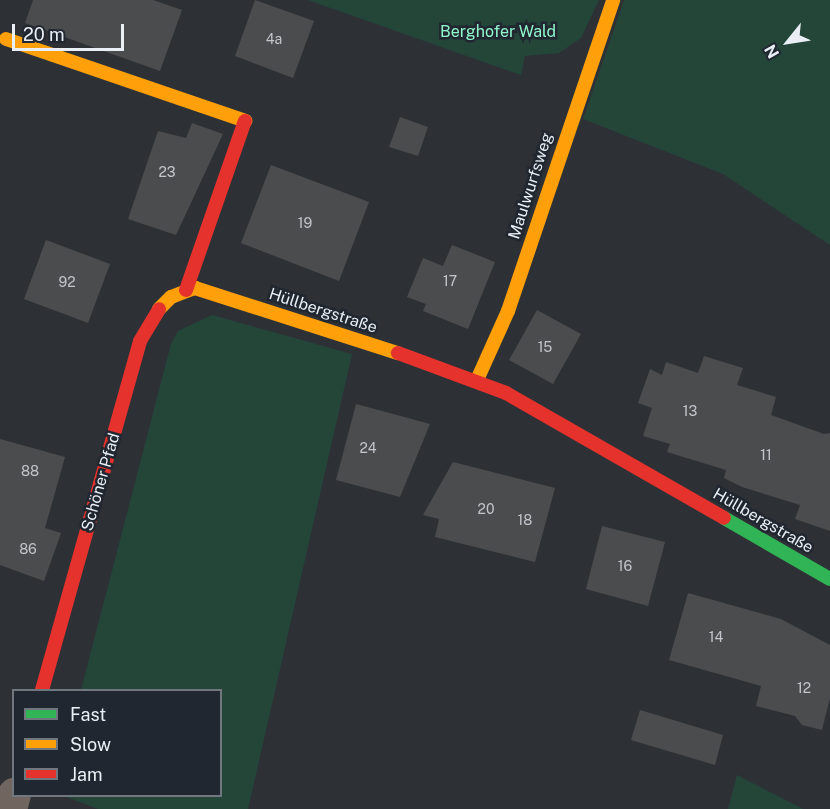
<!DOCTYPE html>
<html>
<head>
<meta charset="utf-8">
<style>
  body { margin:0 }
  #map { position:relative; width:830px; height:809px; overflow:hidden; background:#2d3136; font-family:"Public Sans",sans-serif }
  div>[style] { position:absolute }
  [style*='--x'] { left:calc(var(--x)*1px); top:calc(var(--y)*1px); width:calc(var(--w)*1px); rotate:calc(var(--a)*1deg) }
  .green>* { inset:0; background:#234639 }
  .building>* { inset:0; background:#4b4c4d }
  .street>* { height:33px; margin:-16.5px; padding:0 16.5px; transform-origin:16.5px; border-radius:16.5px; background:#71655f }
  .fast>* { height:14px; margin:-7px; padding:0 7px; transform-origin:7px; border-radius:7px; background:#30b455 }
  .slow>* { height:14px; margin:-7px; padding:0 7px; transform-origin:7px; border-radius:7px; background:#ff9f0a }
  .jam>* { height:14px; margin:-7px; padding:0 7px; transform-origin:7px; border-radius:7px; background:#e5322d }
  span { translate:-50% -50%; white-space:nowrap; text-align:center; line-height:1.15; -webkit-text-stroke:5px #202730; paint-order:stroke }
  .number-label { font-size:14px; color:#c2c6cb }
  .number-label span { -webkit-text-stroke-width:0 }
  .park-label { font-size:16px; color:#90f7cb }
  .street-label { font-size:16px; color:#eaeff5 }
  .legend { position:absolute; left:12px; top:689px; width:210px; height:108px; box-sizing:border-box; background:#202730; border:2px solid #71777f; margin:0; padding:8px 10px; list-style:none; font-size:18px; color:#eaeff5 }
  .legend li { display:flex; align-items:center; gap:12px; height:30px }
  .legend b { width:30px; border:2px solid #71777f }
  .north { position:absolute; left:758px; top:12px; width:60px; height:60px; -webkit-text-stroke:4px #202730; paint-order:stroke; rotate:240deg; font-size:16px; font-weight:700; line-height:24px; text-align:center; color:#eaeff5 }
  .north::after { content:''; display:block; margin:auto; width:21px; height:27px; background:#eaeff5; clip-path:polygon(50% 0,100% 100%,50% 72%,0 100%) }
  .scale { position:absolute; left:12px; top:24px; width:112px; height:27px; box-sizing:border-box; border:3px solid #eaeff5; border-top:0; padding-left:8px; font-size:18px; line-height:21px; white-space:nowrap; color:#eaeff5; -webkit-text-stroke:4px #202730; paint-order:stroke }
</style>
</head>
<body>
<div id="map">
  <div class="green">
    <div style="clip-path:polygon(308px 0,599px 0,581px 38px,559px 53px,525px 56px,521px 75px)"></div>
    <div style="clip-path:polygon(624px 0,830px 0,830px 245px,723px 174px,583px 119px)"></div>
    <div style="clip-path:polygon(212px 315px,352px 354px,248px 809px,98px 809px,64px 796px,220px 796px,220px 690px,81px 690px,171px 344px,178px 331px)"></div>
    <div style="clip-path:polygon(737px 775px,803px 809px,728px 809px)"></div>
  </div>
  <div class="building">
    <div style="clip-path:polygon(33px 0,153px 0,182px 10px,160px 71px,25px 23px)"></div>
    <div style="clip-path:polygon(255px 0,314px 21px,293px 78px,235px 56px)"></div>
    <div style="clip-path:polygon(400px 117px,428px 127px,418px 156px,389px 147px)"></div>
    <div style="clip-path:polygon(192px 123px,223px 134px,176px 235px,128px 219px,158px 131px,186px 138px)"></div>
    <div style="clip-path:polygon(271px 165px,369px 202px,339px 281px,241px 243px)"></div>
    <div style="clip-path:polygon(46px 240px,110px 264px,88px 323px,24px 299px)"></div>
    <div style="clip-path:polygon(452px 245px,495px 262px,468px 329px,423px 311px,426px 304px,407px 297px,423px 258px,443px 266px)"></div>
    <div style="clip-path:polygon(537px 310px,581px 334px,553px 384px,509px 360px)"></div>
    <div style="clip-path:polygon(704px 356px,743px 368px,737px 385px,776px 397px,771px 415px,824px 434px,830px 433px,830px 531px,795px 519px,800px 505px,742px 487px,724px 478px,726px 470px,667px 452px,670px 444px,643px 436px,652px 408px,638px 403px,650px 369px,662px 375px,666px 362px,698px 373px)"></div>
    <div style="clip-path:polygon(356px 404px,430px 424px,400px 497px,336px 480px)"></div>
    <div style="clip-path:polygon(0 439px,65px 457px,45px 528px,61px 533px,44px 581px,0 565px)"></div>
    <div style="clip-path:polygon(453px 462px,555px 488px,535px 562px,435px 537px,439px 519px,423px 515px)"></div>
    <div style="clip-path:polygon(602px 526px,665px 542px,648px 606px,586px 589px)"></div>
    <div style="clip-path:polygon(688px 593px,781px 619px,830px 645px,830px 698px,822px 730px,802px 725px,795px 716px,756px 706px,761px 686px,669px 660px)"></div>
    <div style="clip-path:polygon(640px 710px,723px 735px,715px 765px,631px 740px)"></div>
  </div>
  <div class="street">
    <div style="--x:10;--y:809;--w:16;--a:-75"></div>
  </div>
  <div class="fast">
    <div style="--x:724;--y:518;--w:122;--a:29.9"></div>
  </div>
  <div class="slow">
    <div style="--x:6;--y:39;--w:253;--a:18.9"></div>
    <div style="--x:159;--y:309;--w:17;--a:-45"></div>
    <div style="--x:171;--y:297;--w:26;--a:-21"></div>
    <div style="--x:195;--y:288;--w:213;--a:17.8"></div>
    <div style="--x:477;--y:380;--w:76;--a:-65.8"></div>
    <div style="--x:508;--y:311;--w:328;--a:-71.3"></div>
  </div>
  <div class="jam">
    <div style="--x:186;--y:290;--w:179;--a:-70.8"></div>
    <div style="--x:398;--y:353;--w:115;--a:20.3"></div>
    <div style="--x:506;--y:393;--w:251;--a:29.8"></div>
    <div style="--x:42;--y:690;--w:362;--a:-74.3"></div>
    <div style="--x:140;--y:341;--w:37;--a:-59"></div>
  </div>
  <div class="number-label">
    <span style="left:274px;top:39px">4a</span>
    <span style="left:167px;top:172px">23</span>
    <span style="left:305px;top:223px">19</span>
    <span style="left:450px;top:281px">17</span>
    <span style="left:67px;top:282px">92</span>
    <span style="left:545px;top:347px">15</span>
    <span style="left:690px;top:411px">13</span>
    <span style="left:368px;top:448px">24</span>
    <span style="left:766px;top:455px">11</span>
    <span style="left:30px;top:471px">88</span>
    <span style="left:486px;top:509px">20</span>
    <span style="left:525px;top:520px">18</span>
    <span style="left:28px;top:549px">86</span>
    <span style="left:625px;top:566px">16</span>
    <span style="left:716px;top:637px">14</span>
    <span style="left:804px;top:688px">12</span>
  </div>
  <div class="park-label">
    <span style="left:498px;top:32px">Berghofer Wald</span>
  </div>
  <div class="street-label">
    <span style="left:531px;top:186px;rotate:-72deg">Maulwurfsweg</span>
    <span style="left:323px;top:311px;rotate:18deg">Hüllbergstraße</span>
    <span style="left:101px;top:482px;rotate:-74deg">Schöner Pfad</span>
    <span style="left:763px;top:521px;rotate:30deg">Hüllbergstraße</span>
  </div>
  <ul class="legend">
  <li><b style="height:8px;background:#30b455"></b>Fast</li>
  <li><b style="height:8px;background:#ff9f0a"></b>Slow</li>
  <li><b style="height:8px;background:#e5322d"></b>Jam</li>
  </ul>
  <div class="north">N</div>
  <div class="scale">20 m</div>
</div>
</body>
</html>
